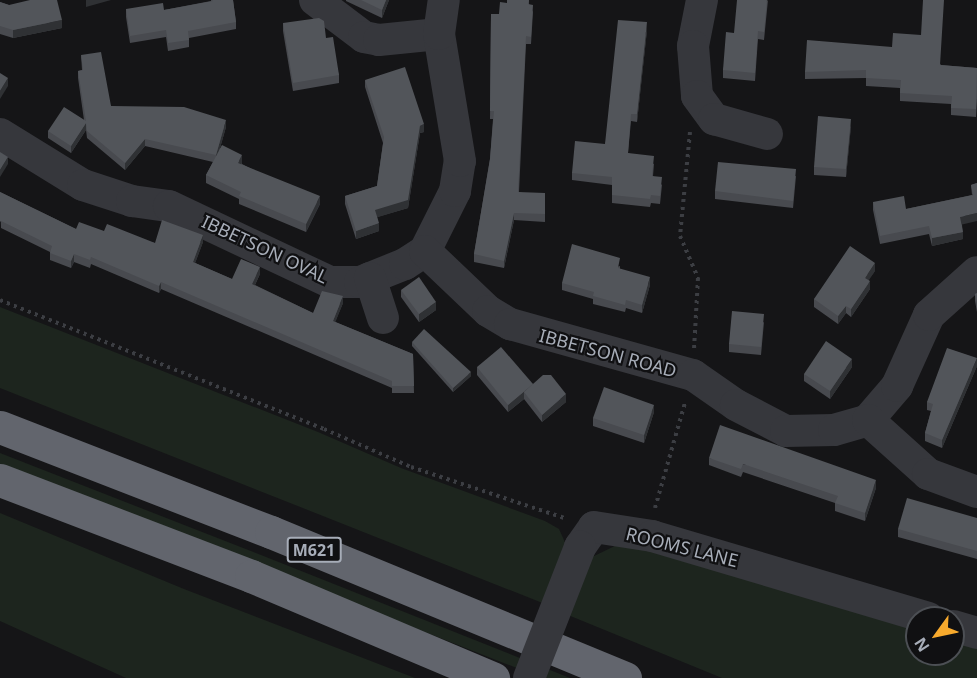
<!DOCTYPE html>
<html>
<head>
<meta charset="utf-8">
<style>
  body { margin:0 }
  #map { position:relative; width:977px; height:678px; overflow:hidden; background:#151517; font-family:"Noto Sans",sans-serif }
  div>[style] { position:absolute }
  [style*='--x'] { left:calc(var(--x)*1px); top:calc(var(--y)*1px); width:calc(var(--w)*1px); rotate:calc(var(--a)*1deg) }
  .green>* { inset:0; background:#1d251e }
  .path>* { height:4px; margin-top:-2px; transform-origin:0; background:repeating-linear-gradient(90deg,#3c3e43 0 3px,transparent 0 7.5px) }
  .minor>* { height:32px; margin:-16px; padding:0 16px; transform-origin:16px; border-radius:16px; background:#36373c }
  .highway>* { height:33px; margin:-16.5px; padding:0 16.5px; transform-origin:16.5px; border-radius:16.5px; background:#62656d }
  .minor-bridge>* { height:32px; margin:-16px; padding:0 16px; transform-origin:16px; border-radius:16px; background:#36373c }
  .wall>* { inset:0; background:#484a4f }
  .shaded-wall>* { inset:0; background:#2f3134 }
  .building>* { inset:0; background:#52555a }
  span { translate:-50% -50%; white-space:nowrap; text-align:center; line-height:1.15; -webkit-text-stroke:4.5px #101012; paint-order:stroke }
  .shield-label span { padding:2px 4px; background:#101012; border:2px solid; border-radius:4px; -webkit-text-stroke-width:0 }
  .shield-label { font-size:16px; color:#a7adb8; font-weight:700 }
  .street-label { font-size:18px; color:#a7adb8 }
  .north { position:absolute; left:905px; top:606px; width:60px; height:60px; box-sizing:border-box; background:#101012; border:2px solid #4c4f54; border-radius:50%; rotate:237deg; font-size:16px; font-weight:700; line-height:24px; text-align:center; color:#a7adb8 }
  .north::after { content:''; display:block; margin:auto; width:21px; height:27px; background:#f8aa2d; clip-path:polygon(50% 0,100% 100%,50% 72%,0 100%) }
</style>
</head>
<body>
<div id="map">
  <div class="green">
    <div style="clip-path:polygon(0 307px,318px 432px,401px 468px,545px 521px,559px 529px,568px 549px,545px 604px,0 388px)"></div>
    <div style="clip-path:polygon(0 453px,261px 555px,570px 678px,542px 678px,87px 499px,0 464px)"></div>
    <div style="clip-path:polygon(0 513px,184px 589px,415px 678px,126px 678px,0 621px)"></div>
    <div style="clip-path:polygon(623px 542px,917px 626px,917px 654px,953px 654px,953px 636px,977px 642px,977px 678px,722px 678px,568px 615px,590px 558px)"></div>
  </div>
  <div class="path">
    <div style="--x:690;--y:132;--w:104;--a:95.5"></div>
    <div style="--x:680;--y:236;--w:46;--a:66.8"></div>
    <div style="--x:698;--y:278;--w:71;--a:93.2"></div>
    <div style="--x:0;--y:300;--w:349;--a:21.7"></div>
    <div style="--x:324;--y:429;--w:95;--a:23.6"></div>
    <div style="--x:411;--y:467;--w:164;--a:18.4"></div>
    <div style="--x:655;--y:508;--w:109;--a:-74.1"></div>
  </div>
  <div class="minor">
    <div style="--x:315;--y:0;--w:61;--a:37.1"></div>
    <div style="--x:364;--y:37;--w:15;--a:11"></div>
    <div style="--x:379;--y:40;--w:60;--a:-5.7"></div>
    <div style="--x:702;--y:0;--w:47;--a:101.1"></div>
    <div style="--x:693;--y:46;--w:50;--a:85.4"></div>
    <div style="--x:697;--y:96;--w:29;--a:54"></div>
    <div style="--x:714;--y:119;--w:55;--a:15.8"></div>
    <div style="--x:0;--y:134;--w:97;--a:31.6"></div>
    <div style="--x:83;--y:185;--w:52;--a:18.1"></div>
    <div style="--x:132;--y:201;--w:37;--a:8"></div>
    <div style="--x:169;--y:206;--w:178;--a:25.3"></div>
    <div style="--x:330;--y:282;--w:30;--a:0"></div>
    <div style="--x:360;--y:282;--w:48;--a:-21.8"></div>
    <div style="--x:405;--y:264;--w:24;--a:-33"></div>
    <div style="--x:425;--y:251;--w:67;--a:-63.4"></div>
    <div style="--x:455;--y:191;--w:30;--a:-81"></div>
    <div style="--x:460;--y:161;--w:129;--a:-99.4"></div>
    <div style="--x:439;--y:34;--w:34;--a:-82"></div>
    <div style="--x:425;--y:251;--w:87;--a:43.6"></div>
    <div style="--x:488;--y:311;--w:26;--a:31"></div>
    <div style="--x:510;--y:324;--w:190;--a:15.6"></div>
    <div style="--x:693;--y:375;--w:52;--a:34.9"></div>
    <div style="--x:736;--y:405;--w:56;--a:27.5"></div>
    <div style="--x:786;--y:431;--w:48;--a:-1.2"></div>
    <div style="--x:834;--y:430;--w:35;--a:-16"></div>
    <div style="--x:868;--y:420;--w:45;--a:-49.5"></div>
    <div style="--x:897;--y:386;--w:78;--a:-65.7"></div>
    <div style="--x:929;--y:315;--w:64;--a:-41.9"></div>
    <div style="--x:370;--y:278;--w:42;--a:72"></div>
    <div style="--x:868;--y:420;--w:81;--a:42"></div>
    <div style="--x:928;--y:474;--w:52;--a:20.2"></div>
    <div style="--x:580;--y:547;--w:24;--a:-55"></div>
    <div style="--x:594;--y:527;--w:59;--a:8.8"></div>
    <div style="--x:652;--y:536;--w:288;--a:16.5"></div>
    <div style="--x:953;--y:626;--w:25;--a:16"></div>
  </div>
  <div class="highway">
    <div style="--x:0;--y:427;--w:291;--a:21.2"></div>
    <div style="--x:271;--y:532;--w:383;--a:22.4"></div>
    <div style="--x:0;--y:480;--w:269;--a:20.9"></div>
    <div style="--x:251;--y:576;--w:263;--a:22.9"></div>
  </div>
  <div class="minor-bridge">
    <div style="--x:529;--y:678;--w:141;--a:-68.7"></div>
  </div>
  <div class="wall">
    <div style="clip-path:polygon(211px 0,233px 0,236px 22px,236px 29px,189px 38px,189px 47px,168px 51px,166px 37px,130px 43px,126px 17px,126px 9px,164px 10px,211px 1px)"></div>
    <div style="clip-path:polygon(346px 0,389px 0,382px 18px,346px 1px)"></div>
    <div style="clip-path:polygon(507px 0,529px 0,529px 4px,533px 12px,531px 44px,526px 44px,519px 192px,545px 200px,545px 222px,514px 220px,504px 268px,474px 262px,474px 254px,490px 159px,493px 119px,490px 119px,491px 14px,499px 14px,507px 3px)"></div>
    <div style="clip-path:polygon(768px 0,764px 40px,758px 39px,755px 81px,723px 78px,723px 70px,734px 33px)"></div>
    <div style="clip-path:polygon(0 2px,9px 5px,62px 28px,13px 38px,0 34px)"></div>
    <div style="clip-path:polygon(283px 23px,326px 38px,339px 75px,339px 83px,293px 91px,283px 31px)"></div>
    <div style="clip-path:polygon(647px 30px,637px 122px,631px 121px,628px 153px,654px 164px,653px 176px,662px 185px,660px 204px,651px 203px,650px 207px,612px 203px,612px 185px,572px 180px,572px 173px,605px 144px)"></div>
    <div style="clip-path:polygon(921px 35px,941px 65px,977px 68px,977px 98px,976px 117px,951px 115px,951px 104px,900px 101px,900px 88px,866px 86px,866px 78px,805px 79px,805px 72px,892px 47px)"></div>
    <div style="clip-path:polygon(81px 55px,111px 106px,226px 127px,220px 148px,242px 163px,242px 164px,320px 204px,306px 232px,239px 204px,239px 199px,206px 183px,206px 175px,213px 162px,145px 146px,125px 170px,87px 138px,86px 130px,71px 153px,48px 138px,48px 131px,84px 120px,78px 78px,78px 71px,82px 70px)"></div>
    <div style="clip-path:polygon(365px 80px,424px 132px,420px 133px,408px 208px,377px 217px,379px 231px,356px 239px,345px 204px,345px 196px,377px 186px,383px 143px,365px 87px)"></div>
    <div style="clip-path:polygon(851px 126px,846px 177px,814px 175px,814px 167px)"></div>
    <div style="clip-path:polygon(796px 176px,793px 208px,715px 199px,715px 191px)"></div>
    <div style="clip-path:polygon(977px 183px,962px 224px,963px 239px,932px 246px,929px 234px,880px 244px,873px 210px,873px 202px,906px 209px,972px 195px,971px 185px)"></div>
    <div style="clip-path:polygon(0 192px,76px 229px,104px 231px,155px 243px,203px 242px,195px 263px,232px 279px,260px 274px,255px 285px,313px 313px,343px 303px,335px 322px,413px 354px,414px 393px,392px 393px,392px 388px,161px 289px,159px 293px,91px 264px,90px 268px,74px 262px,71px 268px,50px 260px,50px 252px,1px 228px)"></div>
    <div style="clip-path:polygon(620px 266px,620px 269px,650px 285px,642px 313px,626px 308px,625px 312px,593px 304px,593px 299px,562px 290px,562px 283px)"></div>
    <div style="clip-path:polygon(875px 271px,868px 280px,870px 289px,851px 317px,846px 313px,838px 324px,814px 307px,814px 299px)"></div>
    <div style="clip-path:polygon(401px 290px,436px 310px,419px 322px,401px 297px)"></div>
    <div style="clip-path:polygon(977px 293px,977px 312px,975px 301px,975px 294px)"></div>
    <div style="clip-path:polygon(764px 322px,761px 355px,729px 352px,729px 344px)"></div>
    <div style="clip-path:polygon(412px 342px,471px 376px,453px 392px,412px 346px)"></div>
    <div style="clip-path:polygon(977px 366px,942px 448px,925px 441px,925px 433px,931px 411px,927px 410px,927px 402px)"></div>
    <div style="clip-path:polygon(477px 367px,533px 384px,566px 402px,542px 422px,524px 399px,508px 412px,477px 375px)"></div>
    <div style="clip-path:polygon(852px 367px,830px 399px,804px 381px,804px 374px)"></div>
    <div style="clip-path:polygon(654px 412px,644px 443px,593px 426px,593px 418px)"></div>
    <div style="clip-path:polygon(709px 458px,876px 488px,865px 521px,835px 511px,835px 503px,743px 472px,741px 477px,709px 465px)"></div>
    <div style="clip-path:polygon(977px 518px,977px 559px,898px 537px,898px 529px)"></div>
  </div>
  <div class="shaded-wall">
    <div style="clip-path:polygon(86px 0,111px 0,86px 7px)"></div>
    <div style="clip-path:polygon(386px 0,389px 0,382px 18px,382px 10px)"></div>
    <div style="clip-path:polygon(62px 20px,62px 28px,13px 38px,13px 30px)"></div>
    <div style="clip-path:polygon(647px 22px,647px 30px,637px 122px,637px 114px)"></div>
    <div style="clip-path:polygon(8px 78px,8px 86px,0 99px,0 91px)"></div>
    <div style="clip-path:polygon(851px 119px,851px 126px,846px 177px,846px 169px)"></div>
    <div style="clip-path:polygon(226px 120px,226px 127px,216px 162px,216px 155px)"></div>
    <div style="clip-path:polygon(86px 123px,86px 130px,71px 153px,71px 146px)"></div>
    <div style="clip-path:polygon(424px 124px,424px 132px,420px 133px,408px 208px,375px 218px,375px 210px,420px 126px)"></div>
    <div style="clip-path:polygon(145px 139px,145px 146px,125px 170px,125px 163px)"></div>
    <div style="clip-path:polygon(242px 155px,242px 163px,238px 171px,238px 163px)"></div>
    <div style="clip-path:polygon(8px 157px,8px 164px,0 177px,0 170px)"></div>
    <div style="clip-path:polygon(320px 196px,320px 204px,306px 232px,306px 224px)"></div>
    <div style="clip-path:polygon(514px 213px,514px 220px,504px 268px,504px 261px)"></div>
    <div style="clip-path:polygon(977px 213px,977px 221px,960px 225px,960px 217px)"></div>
    <div style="clip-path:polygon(379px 223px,379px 231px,356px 239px,356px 231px)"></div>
    <div style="clip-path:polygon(963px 232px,963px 239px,932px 246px,932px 238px)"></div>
    <div style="clip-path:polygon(203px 235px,203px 242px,193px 269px,193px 262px)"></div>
    <div style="clip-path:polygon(74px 254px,74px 262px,71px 268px,71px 261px)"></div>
    <div style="clip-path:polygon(875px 263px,875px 271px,865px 286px,865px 278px)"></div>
    <div style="clip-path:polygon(260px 267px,260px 274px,252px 291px,252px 284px)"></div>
    <div style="clip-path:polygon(650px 277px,650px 285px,642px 313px,642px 305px)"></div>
    <div style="clip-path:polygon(870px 281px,870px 289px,851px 317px,851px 309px)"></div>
    <div style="clip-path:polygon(161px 282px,161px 289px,159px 293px,159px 286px)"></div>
    <div style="clip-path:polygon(343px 296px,343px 303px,333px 328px,333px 321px)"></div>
    <div style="clip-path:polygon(436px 302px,436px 310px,419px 322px,419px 314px)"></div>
    <div style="clip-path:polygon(846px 306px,846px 313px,838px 324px,838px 316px)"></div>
    <div style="clip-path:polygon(977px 358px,977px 366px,942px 448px,942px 440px)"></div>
    <div style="clip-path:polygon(852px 359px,852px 367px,830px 399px,830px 391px)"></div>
    <div style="clip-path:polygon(471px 372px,471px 376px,453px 392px,453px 388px)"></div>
    <div style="clip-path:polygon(533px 384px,524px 392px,524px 399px,508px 412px,508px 405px)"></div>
    <div style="clip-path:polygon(566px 394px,566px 402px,542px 422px,542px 415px)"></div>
    <div style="clip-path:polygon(654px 405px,654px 412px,644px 443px,644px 435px)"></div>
    <div style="clip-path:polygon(876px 480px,876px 488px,865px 521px,865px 513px)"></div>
  </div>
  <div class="building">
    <div style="clip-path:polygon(30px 0,57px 0,62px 20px,13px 30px,0 26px,0 2px,9px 5px)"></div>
    <div style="clip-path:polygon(212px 0,233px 0,236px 22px,188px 31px,189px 40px,168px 43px,166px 30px,130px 36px,126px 9px,163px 3px,164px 10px,213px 1px)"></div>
    <div style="clip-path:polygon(361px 0,386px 0,382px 10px)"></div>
    <div style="clip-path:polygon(507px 0,529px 0,528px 4px,533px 5px,531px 37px,526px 36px,518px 192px,545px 193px,545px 214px,514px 213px,504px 261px,474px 254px,490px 159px,494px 111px,490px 111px,491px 14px,499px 14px,500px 2px,507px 3px)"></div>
    <div style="clip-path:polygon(737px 0,767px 0,764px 32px,758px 31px,755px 73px,723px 70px,726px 32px,734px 33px)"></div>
    <div style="clip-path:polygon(923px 0,944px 0,940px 65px,977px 68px,976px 109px,951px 108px,952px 96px,900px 93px,901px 80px,866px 78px,866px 70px,805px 72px,807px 40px,892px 47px,893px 33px,921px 35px)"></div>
    <div style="clip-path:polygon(319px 18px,324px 21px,326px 38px,333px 37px,339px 75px,293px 83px,283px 23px)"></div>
    <div style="clip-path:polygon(618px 20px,647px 22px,637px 114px,631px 114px,628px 153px,654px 156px,652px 176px,662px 177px,660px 196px,651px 195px,650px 199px,612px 195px,612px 177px,572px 173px,575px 141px,605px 144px)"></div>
    <div style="clip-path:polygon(101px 52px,111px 106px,184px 107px,226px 120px,216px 155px,145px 139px,125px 163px,87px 131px,86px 123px,71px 146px,48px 131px,64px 107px,86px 121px,78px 71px,83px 70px,81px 55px)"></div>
    <div style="clip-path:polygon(405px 67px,424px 124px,420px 126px,408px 200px,375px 210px,379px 223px,356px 231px,345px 196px,377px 186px,384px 137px,365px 80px)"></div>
    <div style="clip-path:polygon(0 73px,8px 78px,0 91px)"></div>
    <div style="clip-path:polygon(818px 116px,851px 119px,846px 169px,814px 167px)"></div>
    <div style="clip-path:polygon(222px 145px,242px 155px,238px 163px,320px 196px,306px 224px,239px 196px,241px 192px,206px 175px)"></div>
    <div style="clip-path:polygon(0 152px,8px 157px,0 170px)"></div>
    <div style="clip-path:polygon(718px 162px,796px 169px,793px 201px,715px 191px)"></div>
    <div style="clip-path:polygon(977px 183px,977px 213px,960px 217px,963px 232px,932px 238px,929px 226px,880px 236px,873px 202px,904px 196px,906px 209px,973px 195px,971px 185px)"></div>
    <div style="clip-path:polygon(0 192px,76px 229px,79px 222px,104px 231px,107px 224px,155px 243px,162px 220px,203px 235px,193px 262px,232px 279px,241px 259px,260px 267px,252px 284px,313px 313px,322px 291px,343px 296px,333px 321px,413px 354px,414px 386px,392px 386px,392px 381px,161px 282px,159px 286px,91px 257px,90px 260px,74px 254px,71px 261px,50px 253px,52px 246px,1px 221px,0 222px)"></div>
    <div style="clip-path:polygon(572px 244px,620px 258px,618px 268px,650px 277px,642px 305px,626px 300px,625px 305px,593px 296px,594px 292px,562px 283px)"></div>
    <div style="clip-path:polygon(850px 246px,875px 263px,865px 278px,870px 281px,851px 309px,846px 306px,838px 316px,814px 299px)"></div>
    <div style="clip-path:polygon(419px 277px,436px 302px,419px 314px,401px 290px)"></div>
    <div style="clip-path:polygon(977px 293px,977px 304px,975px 294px)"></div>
    <div style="clip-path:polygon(732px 311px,764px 314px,761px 347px,729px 344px)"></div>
    <div style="clip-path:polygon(424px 329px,471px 372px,453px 388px,412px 342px)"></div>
    <div style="clip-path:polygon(826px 341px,852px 359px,830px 391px,804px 374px)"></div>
    <div style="clip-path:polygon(501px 347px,533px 384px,508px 405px,477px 367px)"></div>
    <div style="clip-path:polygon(947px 348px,977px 358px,942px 440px,925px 433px,933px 404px,927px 402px)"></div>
    <div style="clip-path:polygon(543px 375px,551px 375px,566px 394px,542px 415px,524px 392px)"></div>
    <div style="clip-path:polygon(604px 387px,654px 405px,644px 435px,593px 418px)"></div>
    <div style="clip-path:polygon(720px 425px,876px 480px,865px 513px,835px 503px,838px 496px,743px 464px,741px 469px,709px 458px)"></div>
    <div style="clip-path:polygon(907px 498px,977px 518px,977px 551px,898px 529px)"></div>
  </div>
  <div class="shield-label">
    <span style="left:314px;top:550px">M621</span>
  </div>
  <div class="street-label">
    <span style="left:265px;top:249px;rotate:25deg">IBBETSON OVAL</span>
    <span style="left:608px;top:353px;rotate:15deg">IBBETSON ROAD</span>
    <span style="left:682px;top:547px;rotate:14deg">ROOMS LANE</span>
  </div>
  <div class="north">N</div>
</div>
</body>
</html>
